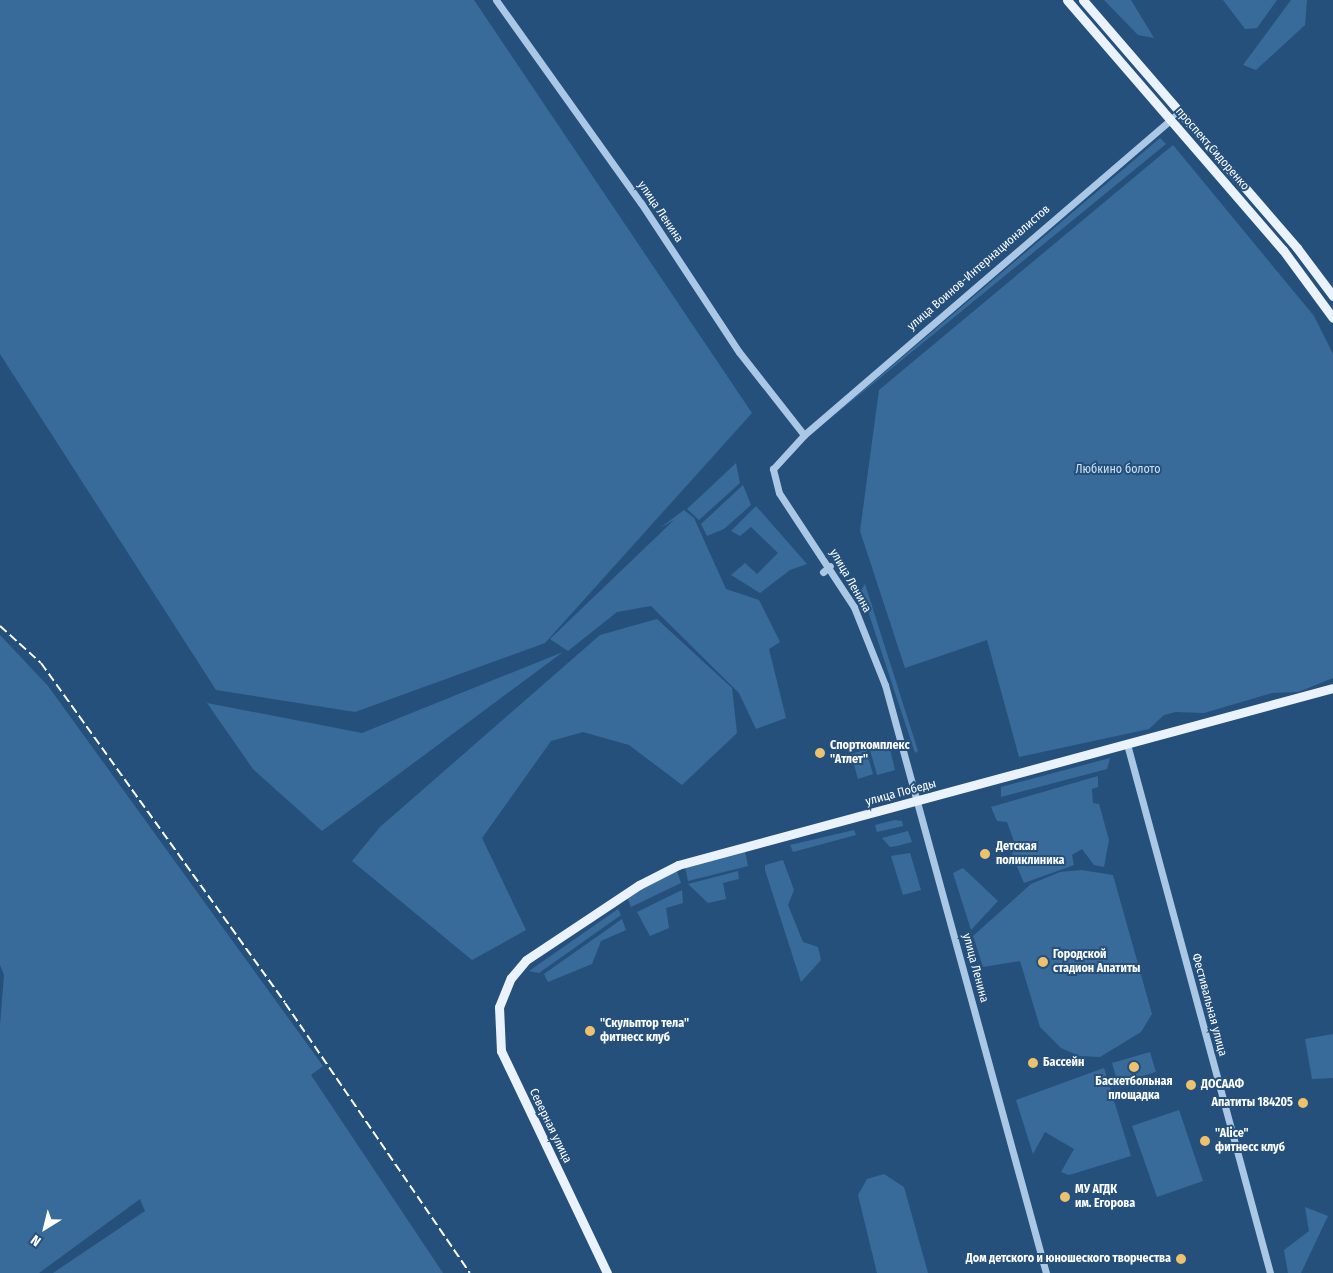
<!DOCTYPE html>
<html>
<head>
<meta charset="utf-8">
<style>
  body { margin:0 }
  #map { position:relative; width:1333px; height:1273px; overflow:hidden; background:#25507c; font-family:"Fira Sans Condensed",sans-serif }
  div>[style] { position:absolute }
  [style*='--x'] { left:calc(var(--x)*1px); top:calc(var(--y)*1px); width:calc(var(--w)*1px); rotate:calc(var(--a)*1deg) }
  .green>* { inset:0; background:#396b9a }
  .minor>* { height:7px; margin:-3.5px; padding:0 3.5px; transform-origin:3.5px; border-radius:3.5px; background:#aac8e5 }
  .major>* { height:9px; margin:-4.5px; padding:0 4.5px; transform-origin:4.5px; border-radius:4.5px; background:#eaf2fd }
  .rail>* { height:2px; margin-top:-1px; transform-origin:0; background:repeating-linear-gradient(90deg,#fff 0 9px,transparent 0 13px) }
  .dots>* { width:14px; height:14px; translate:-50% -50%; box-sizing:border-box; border:2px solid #25507c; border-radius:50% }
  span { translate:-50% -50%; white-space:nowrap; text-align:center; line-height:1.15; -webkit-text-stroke:4px #25507c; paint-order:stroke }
  .street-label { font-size:12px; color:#fff }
  .park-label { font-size:12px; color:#cce1f4 }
  .poi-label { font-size:12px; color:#fff; font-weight:700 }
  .left { translate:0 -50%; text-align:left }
  .right { translate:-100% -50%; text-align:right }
  .north { position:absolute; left:20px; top:1203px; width:50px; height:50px; -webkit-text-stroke:4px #25507c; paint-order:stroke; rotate:216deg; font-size:14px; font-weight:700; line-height:20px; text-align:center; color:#fff }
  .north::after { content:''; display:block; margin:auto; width:18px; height:22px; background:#fff; clip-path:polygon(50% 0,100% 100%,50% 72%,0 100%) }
</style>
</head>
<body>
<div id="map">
  <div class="green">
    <div style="clip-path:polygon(0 0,474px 0,752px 413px,545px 643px,355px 712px,216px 690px,0 354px)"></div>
    <div style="clip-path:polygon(1104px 0,1131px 0,1154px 38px,1138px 35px)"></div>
    <div style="clip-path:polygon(1223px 0,1277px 0,1257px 28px,1245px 29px)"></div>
    <div style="clip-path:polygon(1291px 0,1307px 0,1305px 25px,1256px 70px,1243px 65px)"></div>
    <div style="clip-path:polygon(1160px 138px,1166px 144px,825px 423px)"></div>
    <div style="clip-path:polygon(1173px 145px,1314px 316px,1333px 354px,1333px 678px,1298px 692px,1272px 693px,1204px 713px,1176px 712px,1164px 715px,1149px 729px,1019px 757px,987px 640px,905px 668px,860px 531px,879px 390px)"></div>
    <div style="clip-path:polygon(736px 463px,740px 483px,699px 520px,687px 509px)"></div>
    <div style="clip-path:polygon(743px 485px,751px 505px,724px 529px,707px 536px,701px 524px)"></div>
    <div style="clip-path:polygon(756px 506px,807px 564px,790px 570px,760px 593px,731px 575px,745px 563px,757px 574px,778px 553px,751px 527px,740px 536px,731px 531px)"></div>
    <div style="clip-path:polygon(684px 510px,694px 518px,726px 589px,759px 600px,780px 642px,769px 649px,786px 718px,756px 729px,739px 693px,651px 606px,617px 612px,568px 651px,550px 639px,674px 520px,660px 528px)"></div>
    <div style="clip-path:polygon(865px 584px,918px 751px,915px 753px,861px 590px)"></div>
    <div style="clip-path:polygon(657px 619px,732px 688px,737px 733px,682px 785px,629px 745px,583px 732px,551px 741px,482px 838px,526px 930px,472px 960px,352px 861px,380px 827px,600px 635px)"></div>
    <div style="clip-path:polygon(0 635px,48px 686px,323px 1066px,311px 1075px,443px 1273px,53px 1273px,145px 1211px,140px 1199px,39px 1273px,0 1273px,0 1026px,4px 975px,0 965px)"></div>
    <div style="clip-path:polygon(563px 652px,322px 831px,253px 769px,207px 703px,362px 733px)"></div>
    <div style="clip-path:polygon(889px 745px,895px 770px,877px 775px,870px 750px)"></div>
    <div style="clip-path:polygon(866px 750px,873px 774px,858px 779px,851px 754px)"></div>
    <div style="clip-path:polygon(1110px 758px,1107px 769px,1001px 797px,1001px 787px)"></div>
    <div style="clip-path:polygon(1098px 776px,1098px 787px,1092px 789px,1093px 803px,1099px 804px,1109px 840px,1104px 867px,1094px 865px,1082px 849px,1072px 855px,1074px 865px,1024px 883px,1012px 855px,1015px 844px,1007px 822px,997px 821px,991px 807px)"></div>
    <div style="clip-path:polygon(895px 820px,902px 821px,903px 826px,877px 832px,875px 825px)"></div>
    <div style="clip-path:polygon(854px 830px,856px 835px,793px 852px,790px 845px)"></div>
    <div style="clip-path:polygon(908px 831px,912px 842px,897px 846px,890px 847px,882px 838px)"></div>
    <div style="clip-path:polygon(745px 851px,748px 866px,688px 881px,685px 867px)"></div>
    <div style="clip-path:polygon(910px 853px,921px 890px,903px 895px,891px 856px)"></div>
    <div style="clip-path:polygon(783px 860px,794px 890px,788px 905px,803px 942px,818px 947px,821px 960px,801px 982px,765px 870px,765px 865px)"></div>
    <div style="clip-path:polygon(963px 868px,998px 901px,971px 930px,953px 873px)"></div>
    <div style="clip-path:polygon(1081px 870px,1113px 875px,1152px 1014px,1141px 1032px,1100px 1057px,1079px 1056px,1061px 1048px,1040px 1027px,1020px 961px,983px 967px,973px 936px,1031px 884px,1060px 872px)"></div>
    <div style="clip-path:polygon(677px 871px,681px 883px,631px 907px,627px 897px)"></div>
    <div style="clip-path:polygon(738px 871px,739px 879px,723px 883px,726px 899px,708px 903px,688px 884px)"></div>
    <div style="clip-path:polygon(682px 890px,683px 903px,666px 908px,669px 928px,650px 936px,637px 912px)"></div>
    <div style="clip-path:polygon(618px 909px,621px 915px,539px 973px,529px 971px)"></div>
    <div style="clip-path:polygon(622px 919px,626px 930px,601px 941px,592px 964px,548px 982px,544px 974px)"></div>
    <div style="clip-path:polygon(1333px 1034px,1333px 1078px,1312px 1079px,1305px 1039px)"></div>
    <div style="clip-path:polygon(1150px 1052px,1156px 1072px,1118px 1083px,1112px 1063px)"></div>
    <div style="clip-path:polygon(1104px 1068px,1131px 1156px,1069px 1175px,1061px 1172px,1074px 1149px,1045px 1132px,1033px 1154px,1016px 1100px)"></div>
    <div style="clip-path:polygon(1179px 1110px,1203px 1181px,1157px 1197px,1132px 1126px)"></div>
    <div style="clip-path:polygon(884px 1174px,904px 1187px,928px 1273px,877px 1273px,858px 1195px,867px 1179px)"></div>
    <div style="clip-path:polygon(1305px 1207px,1328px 1216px,1301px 1273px,1288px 1273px,1284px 1250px,1309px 1231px)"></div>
  </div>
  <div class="minor">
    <div style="--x:496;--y:0;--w:249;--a:54.5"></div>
    <div style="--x:641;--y:203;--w:178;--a:56.7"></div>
    <div style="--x:739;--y:352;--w:105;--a:51.9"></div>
    <div style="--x:823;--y:572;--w:9;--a:-41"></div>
    <div style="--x:1127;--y:744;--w:548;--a:74.87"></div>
    <div style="--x:1046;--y:1273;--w:610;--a:-105.31"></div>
    <div style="--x:885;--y:685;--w:84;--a:-111.7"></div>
    <div style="--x:854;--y:607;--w:136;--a:-123.3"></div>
    <div style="--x:779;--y:493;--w:25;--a:-104"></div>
    <div style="--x:773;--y:469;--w:46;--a:-47.6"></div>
    <div style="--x:804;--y:435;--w:496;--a:-40.7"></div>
  </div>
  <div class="major">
    <div style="--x:1067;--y:0;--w:330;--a:49.2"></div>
    <div style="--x:1283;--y:250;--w:84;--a:53.7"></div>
    <div style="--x:1083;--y:0;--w:328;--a:49.2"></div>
    <div style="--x:1297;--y:248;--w:60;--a:53.1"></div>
    <div style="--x:607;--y:1273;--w:246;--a:-115.5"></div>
    <div style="--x:501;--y:1051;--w:44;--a:-92.6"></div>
    <div style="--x:499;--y:1007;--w:31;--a:-68"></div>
    <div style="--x:511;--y:978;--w:23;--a:-50"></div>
    <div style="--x:526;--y:960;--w:136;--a:-33.6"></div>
    <div style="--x:639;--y:885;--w:44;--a:-27.1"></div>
    <div style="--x:678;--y:865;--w:678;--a:-15.12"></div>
  </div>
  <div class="rail">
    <div style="--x:0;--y:626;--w:55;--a:42.1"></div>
    <div style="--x:41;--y:663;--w:418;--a:54.3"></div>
    <div style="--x:285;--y:1003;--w:327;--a:55.6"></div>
  </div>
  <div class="dots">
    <div style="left:820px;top:753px;background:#eec16e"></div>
    <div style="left:985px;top:854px;background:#eec16e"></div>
    <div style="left:1043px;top:962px;background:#eec16e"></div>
    <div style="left:590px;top:1031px;background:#eec16e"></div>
    <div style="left:1033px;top:1063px;background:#eec16e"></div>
    <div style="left:1134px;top:1067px;background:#eec16e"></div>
    <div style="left:1191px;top:1085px;background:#eec16e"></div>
    <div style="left:1303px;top:1103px;background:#eec16e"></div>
    <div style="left:1205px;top:1141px;background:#eec16e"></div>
    <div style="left:1065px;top:1197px;background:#eec16e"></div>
    <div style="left:1181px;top:1259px;background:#eec16e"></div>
  </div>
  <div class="street-label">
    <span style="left:1212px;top:149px;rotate:49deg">проспект Сидоренко</span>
    <span style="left:660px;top:212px;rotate:56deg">улица Ленина</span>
    <span style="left:979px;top:268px;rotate:-41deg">улица Воинов-Интернационалистов</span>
    <span style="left:850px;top:581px;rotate:60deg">улица Ленина</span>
    <span style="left:901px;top:793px;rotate:-15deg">улица Победы</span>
    <span style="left:975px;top:968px;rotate:75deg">улица Ленина</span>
    <span style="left:1209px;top:1005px;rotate:75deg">Фестивальная улица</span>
    <span style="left:550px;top:1126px;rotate:64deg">Северная улица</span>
  </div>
  <div class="park-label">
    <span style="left:1118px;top:470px">Любкино болото</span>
  </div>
  <div class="poi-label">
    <span class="left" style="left:830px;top:753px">Спорткомплекс<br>"Атлет"</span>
    <span class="left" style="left:996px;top:854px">Детская<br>поликлиника</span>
    <span class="left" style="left:1053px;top:962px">Городской<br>стадион Апатиты</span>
    <span class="left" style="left:600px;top:1031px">"Скульптор тела"<br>фитнесс клуб</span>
    <span class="left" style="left:1043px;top:1063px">Бассейн</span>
    <span style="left:1134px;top:1089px">Баскетбольная<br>площадка</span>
    <span class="left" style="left:1201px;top:1085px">ДОСААФ</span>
    <span class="right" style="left:1293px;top:1103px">Апатиты 184205</span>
    <span class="left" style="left:1215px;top:1141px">"Alice"<br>фитнесс клуб</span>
    <span class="left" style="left:1075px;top:1197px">МУ АГДК<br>им. Егорова</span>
    <span class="right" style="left:1171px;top:1259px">Дом детского и юношеского творчества</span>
  </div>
  <div class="north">N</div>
</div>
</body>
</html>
